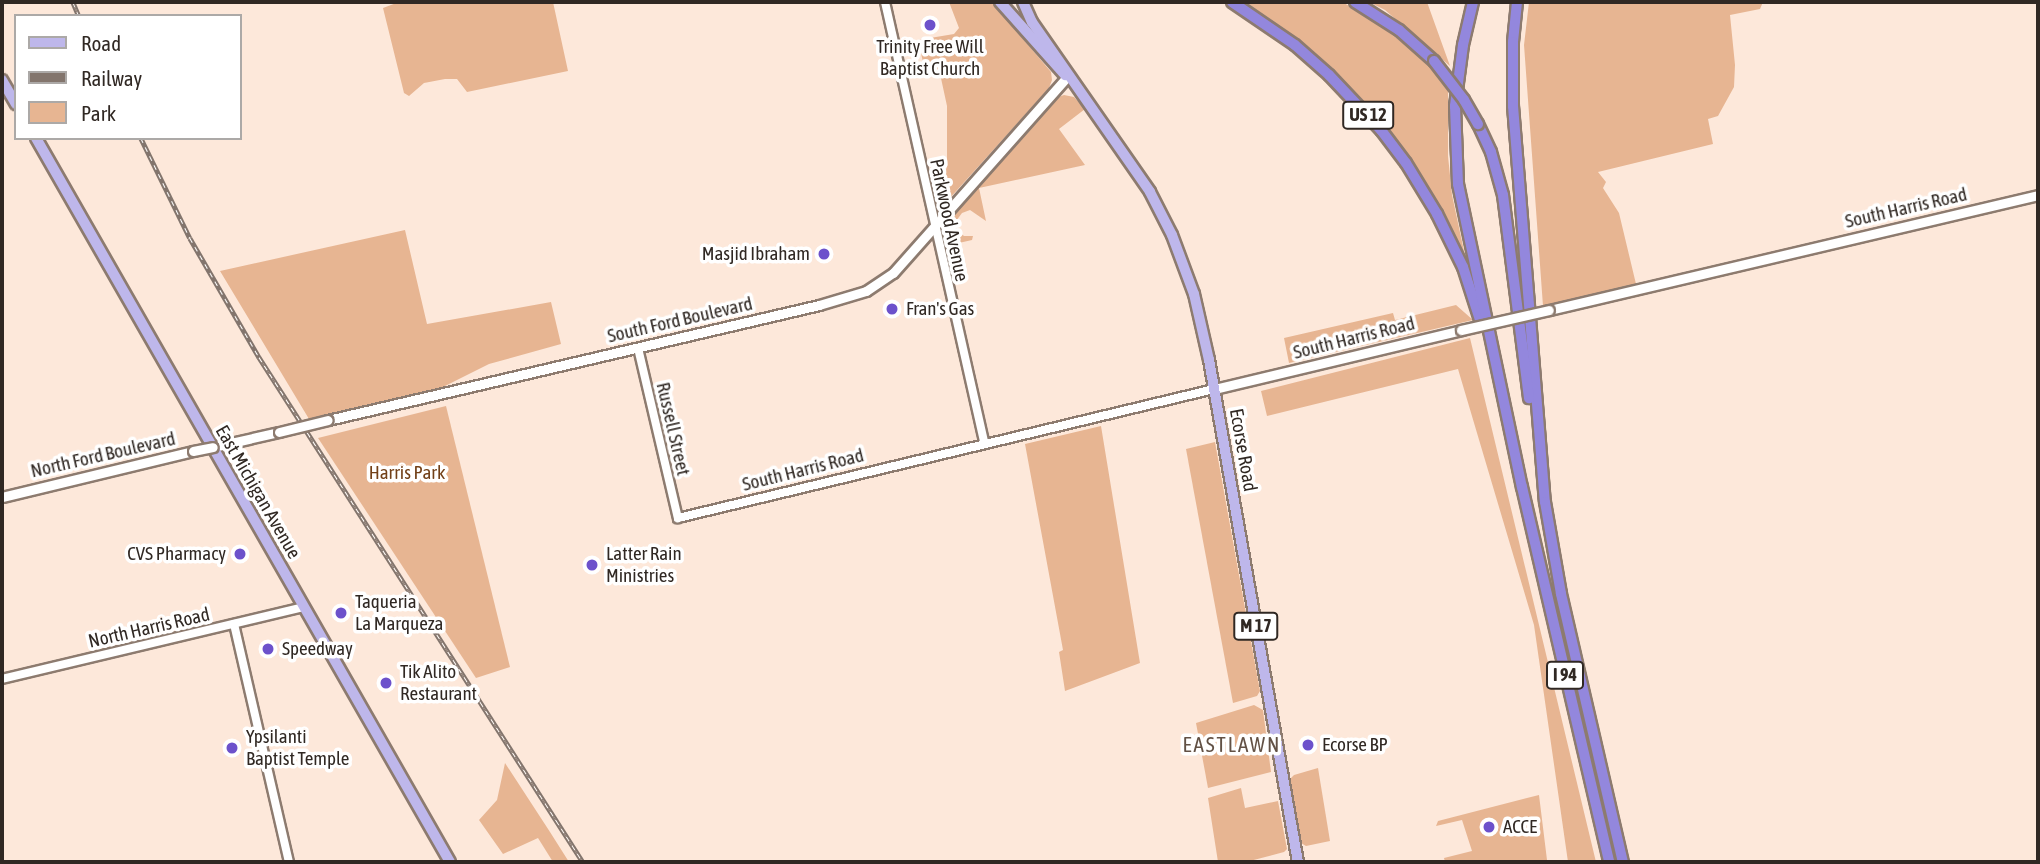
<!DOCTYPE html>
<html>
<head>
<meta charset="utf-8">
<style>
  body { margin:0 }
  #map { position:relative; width:2040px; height:864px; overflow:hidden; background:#fde8da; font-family:"Asap Condensed",sans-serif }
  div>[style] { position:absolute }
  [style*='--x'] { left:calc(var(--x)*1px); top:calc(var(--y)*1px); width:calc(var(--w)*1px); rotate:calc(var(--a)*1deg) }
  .green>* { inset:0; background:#e7b592 }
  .roads { filter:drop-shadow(2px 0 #8d7b6f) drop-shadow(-2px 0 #8d7b6f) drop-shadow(0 2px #8d7b6f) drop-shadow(0 -2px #8d7b6f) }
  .tertiary>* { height:8px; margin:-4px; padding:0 4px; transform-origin:4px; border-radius:4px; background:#fff }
  .secondary>* { height:9px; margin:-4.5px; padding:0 4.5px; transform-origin:4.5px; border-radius:4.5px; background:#fff }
  .primary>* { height:10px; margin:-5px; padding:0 5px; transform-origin:5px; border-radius:5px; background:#beb7eb }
  .motorway>* { height:10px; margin:-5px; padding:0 5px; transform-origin:5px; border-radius:5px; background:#9387dd }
  .rail>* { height:4.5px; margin-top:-2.25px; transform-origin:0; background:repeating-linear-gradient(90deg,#fff 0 5px,#83756d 0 10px); box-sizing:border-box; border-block:2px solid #83756d }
  .bridges { filter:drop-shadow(2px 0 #8d7b6f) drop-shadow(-2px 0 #8d7b6f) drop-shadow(0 2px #8d7b6f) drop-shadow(0 -2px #8d7b6f) }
  .secondary-bridge>* { height:9px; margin:-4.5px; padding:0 4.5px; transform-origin:4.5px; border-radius:4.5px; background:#fff }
  .motorway-bridge>* { height:10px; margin:-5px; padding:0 5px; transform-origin:5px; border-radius:5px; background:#9387dd }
  .dots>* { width:19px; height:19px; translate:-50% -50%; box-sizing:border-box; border:4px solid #fff; border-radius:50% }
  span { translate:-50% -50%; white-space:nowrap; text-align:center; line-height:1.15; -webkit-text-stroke:7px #fff; paint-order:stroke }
  .shield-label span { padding:2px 5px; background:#fff; border:2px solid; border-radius:5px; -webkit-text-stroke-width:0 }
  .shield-label { font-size:18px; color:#302823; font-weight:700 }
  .poi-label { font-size:19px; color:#302823 }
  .right { translate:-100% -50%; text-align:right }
  .left { translate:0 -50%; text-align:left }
  .street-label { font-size:19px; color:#302823 }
  .park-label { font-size:19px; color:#724018 }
  .neighbourhood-label { font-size:21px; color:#625145; letter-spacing:2px }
  .frame { position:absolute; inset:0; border:4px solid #302823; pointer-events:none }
  .legend { position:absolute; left:14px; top:14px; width:228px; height:126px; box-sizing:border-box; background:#fff; border:2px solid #aca9a7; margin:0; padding:9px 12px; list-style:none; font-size:21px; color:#302823 }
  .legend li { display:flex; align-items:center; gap:14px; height:35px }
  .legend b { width:35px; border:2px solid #aca9a7 }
</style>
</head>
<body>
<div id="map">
  <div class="green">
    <div style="clip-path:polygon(399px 2px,553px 2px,568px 71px,467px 92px,457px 79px,445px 79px,424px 83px,409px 96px,404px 93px,383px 8px)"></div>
    <div style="clip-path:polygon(949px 2px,992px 2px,1051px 72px,1052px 80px,1049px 88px,940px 209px,933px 205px,930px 194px,940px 192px,947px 166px,947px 106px,939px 69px,925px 71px,918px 40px,954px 34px,959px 28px)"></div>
    <div style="clip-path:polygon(1243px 2px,1342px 2px,1375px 20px,1427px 63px,1448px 88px,1448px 156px,1452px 195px,1467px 265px,1430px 191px,1393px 137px,1365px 104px,1306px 47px)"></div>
    <div style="clip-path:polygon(1369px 2px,1427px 2px,1450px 66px,1385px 10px)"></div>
    <div style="clip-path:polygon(1529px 2px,1763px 2px,1760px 9px,1730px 15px,1735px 65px,1734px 87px,1718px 116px,1708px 119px,1713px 144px,1598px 172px,1606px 182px,1603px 188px,1619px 213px,1636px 284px,1543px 306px,1524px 45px)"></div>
    <div style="clip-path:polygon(1064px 95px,1074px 97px,1085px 109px,1059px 129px,1085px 165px,979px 188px,986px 221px,970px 210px,962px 213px,956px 221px,957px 230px,964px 236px,973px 236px,972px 240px,941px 247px,941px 228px,1056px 98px)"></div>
    <div style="clip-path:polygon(405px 230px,427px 324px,551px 302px,561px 344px,489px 364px,441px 388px,309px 419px,220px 271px)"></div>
    <div style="clip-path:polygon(1456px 305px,1473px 320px,1289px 363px,1284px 338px,1393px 313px,1395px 320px)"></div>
    <div style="clip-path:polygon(1470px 338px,1596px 862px,1597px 862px,1568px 862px,1534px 625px,1458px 369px,1267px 416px,1261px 391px)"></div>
    <div style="clip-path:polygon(446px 406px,510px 667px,476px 678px,318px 438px)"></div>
    <div style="clip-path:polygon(1101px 426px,1140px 663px,1065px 691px,1059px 652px,1063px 650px,1025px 444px)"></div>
    <div style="clip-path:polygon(1215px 442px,1260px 691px,1257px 696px,1233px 703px,1186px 449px)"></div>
    <div style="clip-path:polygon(1254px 705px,1263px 710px,1271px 772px,1208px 788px,1196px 723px)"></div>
    <div style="clip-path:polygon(505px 763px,550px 832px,569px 862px,553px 862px,538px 838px,503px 854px,479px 820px,497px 800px)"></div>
    <div style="clip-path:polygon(1318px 768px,1330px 841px,1306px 846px,1301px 843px,1290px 779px,1294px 775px)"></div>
    <div style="clip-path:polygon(1241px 788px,1245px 808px,1278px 801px,1287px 849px,1284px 852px,1246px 862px,1218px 862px,1208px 798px)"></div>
    <div style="clip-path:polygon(1539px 795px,1547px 860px,1445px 862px,1444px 858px,1472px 851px,1462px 820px,1436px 826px,1438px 821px)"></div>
  </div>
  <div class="roads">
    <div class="tertiary">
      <div style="--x:885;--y:2;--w:453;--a:77.3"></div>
      <div style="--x:638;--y:348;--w:175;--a:76.8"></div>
      <div style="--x:678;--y:518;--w:551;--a:-13.53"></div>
      <div style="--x:234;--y:624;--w:244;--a:77"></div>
      <div style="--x:2;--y:679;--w:310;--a:-13.4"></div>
    </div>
    <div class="secondary">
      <div style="--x:1549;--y:310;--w:502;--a:-13.23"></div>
      <div style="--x:1214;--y:389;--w:254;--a:-13.4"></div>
      <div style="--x:328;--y:420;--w:504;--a:-13.18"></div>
      <div style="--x:819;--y:305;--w:49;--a:-16.6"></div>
      <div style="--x:866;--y:291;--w:32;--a:-34"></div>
      <div style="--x:893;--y:273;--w:264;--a:-48.4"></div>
      <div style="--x:213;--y:447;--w:68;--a:-12.8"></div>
      <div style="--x:2;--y:497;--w:196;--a:-13.5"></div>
    </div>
    <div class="primary">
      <div style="--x:1000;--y:2;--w:98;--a:48.3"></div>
      <div style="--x:1023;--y:2;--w:22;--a:66"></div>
      <div style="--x:1032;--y:22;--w:207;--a:55.2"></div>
      <div style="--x:1150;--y:192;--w:48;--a:62.9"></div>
      <div style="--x:1172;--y:235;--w:63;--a:69.6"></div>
      <div style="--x:1194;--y:294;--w:68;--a:77.2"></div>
      <div style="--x:1209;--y:360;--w:510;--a:79.95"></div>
      <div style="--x:2;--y:80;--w:28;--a:60"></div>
      <div style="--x:36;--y:138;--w:834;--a:60.24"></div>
    </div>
    <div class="motorway">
      <div style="--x:1232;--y:2;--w:76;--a:34.3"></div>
      <div style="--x:1295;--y:45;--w:45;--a:41.4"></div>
      <div style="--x:1329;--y:75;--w:76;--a:46.6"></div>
      <div style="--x:1381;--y:130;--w:41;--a:52.9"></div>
      <div style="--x:1406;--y:163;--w:60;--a:58.7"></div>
      <div style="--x:1437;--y:214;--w:59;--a:63.9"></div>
      <div style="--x:1463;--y:267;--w:56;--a:72.2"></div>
      <div style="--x:1355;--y:2;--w:52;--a:32.5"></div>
      <div style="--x:1399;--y:30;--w:47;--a:41.5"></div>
      <div style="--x:1473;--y:2;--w:44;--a:103.1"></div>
      <div style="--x:1463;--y:45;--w:62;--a:97.5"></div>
      <div style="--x:1455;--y:106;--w:78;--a:87.8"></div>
      <div style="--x:1458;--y:184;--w:310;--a:78.1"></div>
      <div style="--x:1522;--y:487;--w:385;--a:76.9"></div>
      <div style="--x:1517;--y:2;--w:40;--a:95.7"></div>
      <div style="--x:1513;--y:42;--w:64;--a:90"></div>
      <div style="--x:1513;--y:106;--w:397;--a:85.4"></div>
      <div style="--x:1545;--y:502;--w:93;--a:80.1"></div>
      <div style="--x:1561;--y:594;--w:275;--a:77"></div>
      <div style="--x:1478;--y:124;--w:31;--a:65"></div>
      <div style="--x:1491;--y:152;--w:45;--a:74.4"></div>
      <div style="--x:1503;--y:195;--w:205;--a:82.7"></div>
    </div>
  </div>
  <div class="rail">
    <div style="--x:73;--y:2;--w:15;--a:67"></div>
    <div style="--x:141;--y:138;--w:111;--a:63.9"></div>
    <div style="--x:190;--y:238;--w:138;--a:59.9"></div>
    <div style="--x:259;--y:357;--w:600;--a:57.32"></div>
  </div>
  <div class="bridges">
    <div class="secondary-bridge">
      <div style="--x:1461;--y:330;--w:90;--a:-12.8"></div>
      <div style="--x:279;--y:432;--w:50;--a:-13.8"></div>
      <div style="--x:193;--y:451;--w:20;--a:-11"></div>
    </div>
    <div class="motorway-bridge">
      <div style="--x:1434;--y:61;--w:49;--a:52.4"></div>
      <div style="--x:1464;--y:100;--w:28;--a:60"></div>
    </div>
  </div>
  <div class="dots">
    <div style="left:930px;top:25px;background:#6c51cb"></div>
    <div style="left:824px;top:254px;background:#6c51cb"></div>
    <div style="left:892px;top:309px;background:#6c51cb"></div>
    <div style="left:240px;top:554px;background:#6c51cb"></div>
    <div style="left:592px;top:565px;background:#6c51cb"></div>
    <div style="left:341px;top:613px;background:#6c51cb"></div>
    <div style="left:268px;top:649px;background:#6c51cb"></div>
    <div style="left:386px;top:683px;background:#6c51cb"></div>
    <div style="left:1308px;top:745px;background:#6c51cb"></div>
    <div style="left:232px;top:748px;background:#6c51cb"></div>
    <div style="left:1489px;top:827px;background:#6c51cb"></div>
  </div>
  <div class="shield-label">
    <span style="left:1368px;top:115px">US 12</span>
    <span style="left:1256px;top:626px">M 17</span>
    <span style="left:1565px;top:675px">I 94</span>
  </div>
  <div class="poi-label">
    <span style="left:930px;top:58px">Trinity Free Will<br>Baptist Church</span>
    <span class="right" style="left:810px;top:254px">Masjid Ibraham</span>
    <span class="left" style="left:906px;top:309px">Fran's Gas</span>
    <span class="right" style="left:226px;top:554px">CVS Pharmacy</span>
    <span class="left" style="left:606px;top:565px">Latter Rain<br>Ministries</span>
    <span class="left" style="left:355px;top:613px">Taqueria<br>La Marqueza</span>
    <span class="left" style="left:282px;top:649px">Speedway</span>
    <span class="left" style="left:400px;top:683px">Tik Alito<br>Restaurant</span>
    <span class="left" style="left:246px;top:748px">Ypsilanti<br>Baptist Temple</span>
    <span class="left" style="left:1322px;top:745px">Ecorse BP</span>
    <span class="left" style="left:1503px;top:827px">ACCE</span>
  </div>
  <div class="street-label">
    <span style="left:1906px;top:208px;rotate:-13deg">South Harris Road</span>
    <span style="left:949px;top:220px;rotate:78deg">Parkwood Avenue</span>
    <span style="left:680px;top:320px;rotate:-13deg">South Ford Boulevard</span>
    <span style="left:1354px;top:338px;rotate:-14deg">South Harris Road</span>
    <span style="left:673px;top:429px;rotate:77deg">Russell Street</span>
    <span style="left:1243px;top:450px;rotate:80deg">Ecorse Road</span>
    <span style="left:103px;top:455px;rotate:-13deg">North Ford Boulevard</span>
    <span style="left:803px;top:470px;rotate:-14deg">South Harris Road</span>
    <span style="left:258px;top:492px;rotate:60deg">East Michigan Avenue</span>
    <span style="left:149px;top:628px;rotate:-13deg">North Harris Road</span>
  </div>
  <div class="park-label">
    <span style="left:407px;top:473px">Harris Park</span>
  </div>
  <div class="neighbourhood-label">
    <span style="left:1232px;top:744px">EASTLAWN</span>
  </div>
  <div class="frame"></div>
  <ul class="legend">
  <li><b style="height:9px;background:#beb7eb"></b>Road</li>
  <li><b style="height:9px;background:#83756d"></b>Railway</li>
  <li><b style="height:19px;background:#e7b592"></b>Park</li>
  </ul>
</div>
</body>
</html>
